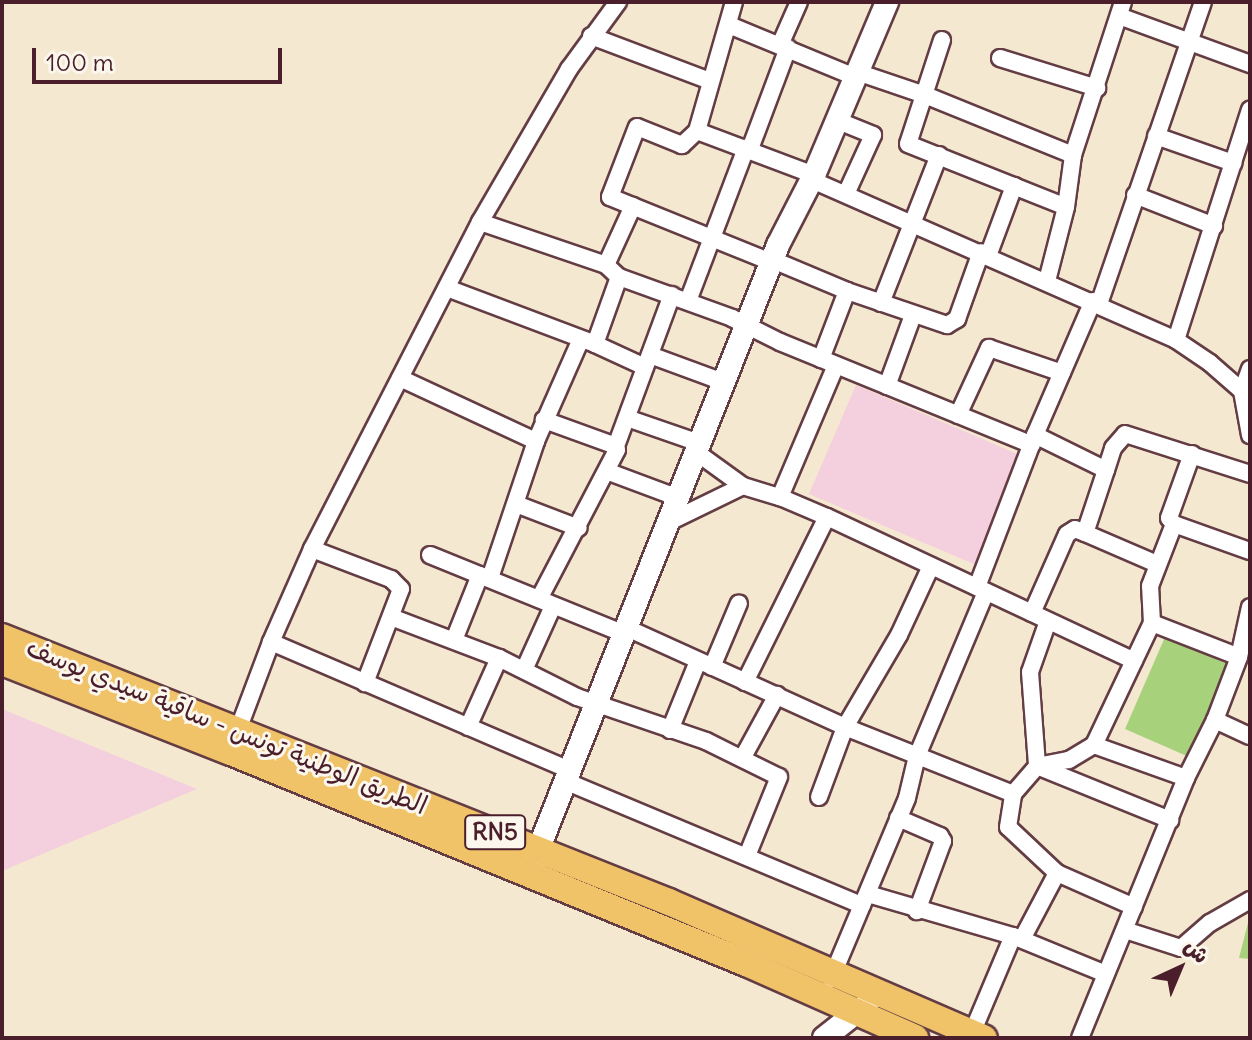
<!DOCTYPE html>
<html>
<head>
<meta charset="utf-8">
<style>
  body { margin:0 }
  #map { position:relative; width:1252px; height:1040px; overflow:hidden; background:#f5e8d1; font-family:Delius,"Playpen Sans Arabic",sans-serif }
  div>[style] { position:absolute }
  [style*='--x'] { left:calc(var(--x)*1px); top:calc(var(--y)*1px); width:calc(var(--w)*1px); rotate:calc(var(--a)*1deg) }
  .built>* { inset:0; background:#f4cfdd }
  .green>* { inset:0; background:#a8d17c }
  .roads { filter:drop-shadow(2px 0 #643d44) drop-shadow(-2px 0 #643d44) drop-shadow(0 2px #643d44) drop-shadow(0 -2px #643d44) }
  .minor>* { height:16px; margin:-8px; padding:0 8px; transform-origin:8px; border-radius:8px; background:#fff }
  .tertiary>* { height:22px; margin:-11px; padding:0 11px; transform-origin:11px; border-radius:11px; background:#fff }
  .primary>* { height:26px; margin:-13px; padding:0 13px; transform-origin:13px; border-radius:13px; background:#f0c369 }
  span { translate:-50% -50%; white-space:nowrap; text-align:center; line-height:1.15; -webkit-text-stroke:6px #fbf7ec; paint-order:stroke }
  .shield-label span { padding:2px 6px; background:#fbf7ec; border:2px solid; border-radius:6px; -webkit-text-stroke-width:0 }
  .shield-label { font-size:24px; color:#4a1f2b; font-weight:700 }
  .street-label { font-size:26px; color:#4a1f2b }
  .frame { position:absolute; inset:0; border:4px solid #4a1f2b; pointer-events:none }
  .north { position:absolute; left:1140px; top:928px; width:80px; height:80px; -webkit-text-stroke:6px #fbf7ec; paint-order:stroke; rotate:44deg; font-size:22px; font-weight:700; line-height:32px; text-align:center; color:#4a1f2b }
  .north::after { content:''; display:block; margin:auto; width:28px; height:36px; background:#4a1f2b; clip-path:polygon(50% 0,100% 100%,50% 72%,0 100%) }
  .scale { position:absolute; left:32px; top:48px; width:250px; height:36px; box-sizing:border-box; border:4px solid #4a1f2b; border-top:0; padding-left:10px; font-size:24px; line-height:28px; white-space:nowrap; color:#4a1f2b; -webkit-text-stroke:6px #fbf7ec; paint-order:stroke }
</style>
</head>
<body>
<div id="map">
  <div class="built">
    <div style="clip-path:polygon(856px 385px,1027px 458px,981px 567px,809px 494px)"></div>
    <div style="clip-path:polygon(2px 709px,197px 789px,2px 871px)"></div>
  </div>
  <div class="green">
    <div style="clip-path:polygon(1165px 637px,1236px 668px,1196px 760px,1125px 729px)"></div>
    <div style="clip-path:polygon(1250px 915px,1250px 959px,1239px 958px)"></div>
  </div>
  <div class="roads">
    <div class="minor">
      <div style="--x:734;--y:2;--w:134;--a:106"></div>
      <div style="--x:697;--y:131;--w:21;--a:137"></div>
      <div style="--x:682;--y:145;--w:48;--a:-158.2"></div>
      <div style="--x:637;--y:127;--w:75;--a:111.1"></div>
      <div style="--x:610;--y:197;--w:174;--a:22"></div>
      <div style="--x:1119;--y:16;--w:140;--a:20.1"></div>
      <div style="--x:729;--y:25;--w:136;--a:22.4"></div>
      <div style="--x:591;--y:36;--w:127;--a:20.7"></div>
      <div style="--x:942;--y:40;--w:109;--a:108.1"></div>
      <div style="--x:908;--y:144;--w:170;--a:21.7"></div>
      <div style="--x:780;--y:45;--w:47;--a:-66.2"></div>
      <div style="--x:1000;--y:58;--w:102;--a:17.2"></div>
      <div style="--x:857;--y:72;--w:72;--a:18.7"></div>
      <div style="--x:925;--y:95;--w:160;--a:22.1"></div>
      <div style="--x:836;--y:120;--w:40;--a:22"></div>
      <div style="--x:873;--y:135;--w:65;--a:114.6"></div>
      <div style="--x:697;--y:131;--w:125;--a:20.6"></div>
      <div style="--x:1156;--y:136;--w:82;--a:19.3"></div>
      <div style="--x:750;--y:149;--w:108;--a:-69.4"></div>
      <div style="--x:812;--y:180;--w:398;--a:23.7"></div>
      <div style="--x:1176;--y:340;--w:41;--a:34.1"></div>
      <div style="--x:1210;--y:363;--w:43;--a:41.2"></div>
      <div style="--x:1135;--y:195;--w:85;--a:21.4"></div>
      <div style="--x:480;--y:222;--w:133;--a:18.8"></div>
      <div style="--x:606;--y:265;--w:18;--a:43"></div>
      <div style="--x:619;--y:277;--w:120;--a:19.9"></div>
      <div style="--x:732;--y:318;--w:54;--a:26.6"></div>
      <div style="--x:780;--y:342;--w:272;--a:22.2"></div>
      <div style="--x:988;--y:256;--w:75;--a:-69.6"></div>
      <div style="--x:773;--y:260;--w:80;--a:22.7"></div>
      <div style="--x:847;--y:291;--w:106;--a:18.8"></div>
      <div style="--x:947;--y:325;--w:12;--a:-31"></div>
      <div style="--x:957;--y:319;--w:71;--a:-70.3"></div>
      <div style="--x:606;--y:265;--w:65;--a:-65.4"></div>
      <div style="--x:1047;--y:281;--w:76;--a:-75.6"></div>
      <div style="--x:1066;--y:207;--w:52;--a:-82.3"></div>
      <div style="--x:1073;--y:155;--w:161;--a:-71.9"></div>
      <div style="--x:447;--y:288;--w:158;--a:20.7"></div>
      <div style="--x:595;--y:344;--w:55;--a:24.7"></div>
      <div style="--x:688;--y:301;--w:164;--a:-69.2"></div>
      <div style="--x:881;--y:303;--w:159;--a:-68.6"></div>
      <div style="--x:1099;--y:304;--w:319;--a:-71"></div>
      <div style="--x:1176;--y:340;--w:242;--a:-72.2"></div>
      <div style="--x:595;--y:344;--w:71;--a:-70.3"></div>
      <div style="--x:650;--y:355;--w:81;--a:20.2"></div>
      <div style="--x:821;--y:359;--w:73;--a:-69.1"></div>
      <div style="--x:1250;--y:369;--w:23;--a:110"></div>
      <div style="--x:1242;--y:391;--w:45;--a:79.7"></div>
      <div style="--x:400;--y:378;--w:150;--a:24.9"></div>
      <div style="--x:887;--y:386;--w:76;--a:-69.9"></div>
      <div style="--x:958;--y:415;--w:74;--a:-65.2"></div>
      <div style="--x:989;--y:348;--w:77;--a:18.9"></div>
      <div style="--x:627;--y:418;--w:76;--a:19.1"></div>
      <div style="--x:1035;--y:435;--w:79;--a:26.2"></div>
      <div style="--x:1106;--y:470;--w:66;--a:108.4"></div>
      <div style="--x:1085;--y:533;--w:78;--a:23.3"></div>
      <div style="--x:616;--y:446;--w:161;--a:-69.7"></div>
      <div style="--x:696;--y:452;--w:58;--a:35.9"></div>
      <div style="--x:743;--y:486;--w:39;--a:17"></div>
      <div style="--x:780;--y:497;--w:51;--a:23.1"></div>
      <div style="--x:827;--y:517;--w:339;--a:25.1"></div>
      <div style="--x:1192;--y:454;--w:68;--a:109.8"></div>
      <div style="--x:1169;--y:518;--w:8;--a:50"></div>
      <div style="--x:1174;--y:524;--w:81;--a:19.6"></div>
      <div style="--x:1106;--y:470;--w:23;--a:-72"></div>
      <div style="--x:1113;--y:448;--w:18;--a:-49"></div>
      <div style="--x:1125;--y:434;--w:131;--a:17.7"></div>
      <div style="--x:609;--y:472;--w:75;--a:20.4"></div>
      <div style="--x:780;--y:497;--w:143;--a:-67"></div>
      <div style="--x:516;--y:504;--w:67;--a:20.9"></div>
      <div style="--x:671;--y:521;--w:80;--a:-25.9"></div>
      <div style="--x:312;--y:549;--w:85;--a:20.8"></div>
      <div style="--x:391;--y:579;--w:14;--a:45"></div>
      <div style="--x:401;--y:589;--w:101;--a:111"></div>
      <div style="--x:430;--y:555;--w:210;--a:22.1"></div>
      <div style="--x:490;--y:578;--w:145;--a:-71.4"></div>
      <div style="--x:536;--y:441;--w:111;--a:-66.2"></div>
      <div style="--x:977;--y:587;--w:163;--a:-69.1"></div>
      <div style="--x:1035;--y:435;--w:146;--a:-66.6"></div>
      <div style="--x:539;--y:599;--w:168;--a:-62.4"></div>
      <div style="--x:617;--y:450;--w:4;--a:-104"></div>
      <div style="--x:616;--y:446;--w:77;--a:-160.1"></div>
      <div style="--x:1032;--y:613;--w:86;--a:-66.1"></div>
      <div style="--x:1067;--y:534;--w:9;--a:-32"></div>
      <div style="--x:1075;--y:529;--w:11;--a:22"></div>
      <div style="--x:391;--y:617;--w:116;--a:20.8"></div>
      <div style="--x:499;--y:658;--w:87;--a:26.6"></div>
      <div style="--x:577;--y:697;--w:136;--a:18.8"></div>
      <div style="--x:706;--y:741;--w:81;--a:26.3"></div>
      <div style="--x:779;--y:777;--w:85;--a:112.1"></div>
      <div style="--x:1048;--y:621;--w:54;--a:109.4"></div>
      <div style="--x:1030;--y:672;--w:94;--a:85.7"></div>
      <div style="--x:1037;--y:766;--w:144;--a:22.1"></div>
      <div style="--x:1152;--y:623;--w:37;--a:-93"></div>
      <div style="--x:1150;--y:586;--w:66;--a:-68.8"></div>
      <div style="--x:627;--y:628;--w:239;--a:24.4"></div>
      <div style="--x:845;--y:727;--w:181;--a:21.7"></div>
      <div style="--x:454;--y:640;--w:70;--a:-68.2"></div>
      <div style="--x:271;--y:642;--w:325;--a:23.2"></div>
      <div style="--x:712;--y:667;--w:69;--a:-67.1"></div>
      <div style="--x:524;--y:670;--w:70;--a:-65.6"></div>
      <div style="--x:745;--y:682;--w:184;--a:-63.6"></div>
      <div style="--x:1215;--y:720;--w:38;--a:25"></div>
      <div style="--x:468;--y:727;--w:76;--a:-65.8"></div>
      <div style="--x:238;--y:730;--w:94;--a:-69.4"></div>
      <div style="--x:271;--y:642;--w:102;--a:-66.2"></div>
      <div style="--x:312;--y:549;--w:368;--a:-62.8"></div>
      <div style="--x:480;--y:222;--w:177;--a:-59.8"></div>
      <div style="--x:569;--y:69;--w:83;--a:-53.8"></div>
      <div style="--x:670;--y:730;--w:74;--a:-67.9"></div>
      <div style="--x:743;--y:757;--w:71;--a:-61.3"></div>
      <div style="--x:1186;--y:778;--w:98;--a:-160.3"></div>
      <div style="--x:1094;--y:745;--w:135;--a:-64.6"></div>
      <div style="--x:1152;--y:623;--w:93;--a:21.3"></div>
      <div style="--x:565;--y:781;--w:322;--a:22.7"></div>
      <div style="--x:819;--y:797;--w:75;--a:-69.6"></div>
      <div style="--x:845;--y:727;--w:107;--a:-59.6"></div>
      <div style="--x:899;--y:635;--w:76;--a:-65.1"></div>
      <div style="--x:898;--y:818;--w:46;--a:23.2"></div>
      <div style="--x:940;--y:836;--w:6;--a:59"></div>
      <div style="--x:943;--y:841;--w:75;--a:110.4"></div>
      <div style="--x:1057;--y:873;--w:67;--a:-136.8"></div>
      <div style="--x:1008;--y:827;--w:33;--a:-81"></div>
      <div style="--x:1013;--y:794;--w:37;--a:-49"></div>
      <div style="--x:1037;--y:766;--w:33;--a:-11"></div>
      <div style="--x:1069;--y:760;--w:29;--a:-31"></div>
      <div style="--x:868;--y:894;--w:151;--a:16.2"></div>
      <div style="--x:1013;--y:936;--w:100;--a:22.2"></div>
      <div style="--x:1125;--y:930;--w:59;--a:17.8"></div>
      <div style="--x:1181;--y:948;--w:38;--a:-41"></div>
      <div style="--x:1210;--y:923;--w:46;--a:-29.9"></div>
      <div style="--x:1022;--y:939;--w:75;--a:-62.1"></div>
      <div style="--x:1057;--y:873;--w:84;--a:23.8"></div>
      <div style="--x:831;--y:979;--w:196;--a:-67.2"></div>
      <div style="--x:907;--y:798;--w:43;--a:-76.6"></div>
      <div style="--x:917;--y:756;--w:178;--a:-67.2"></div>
      <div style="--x:972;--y:1033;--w:105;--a:-67.1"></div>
      <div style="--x:1080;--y:1038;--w:281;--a:-67.8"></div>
      <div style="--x:1186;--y:778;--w:65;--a:-63.4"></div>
      <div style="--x:1215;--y:720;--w:67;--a:-69.1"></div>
      <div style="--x:1239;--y:657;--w:51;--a:-77.6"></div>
    </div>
    <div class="tertiary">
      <div style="--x:533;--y:863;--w:665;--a:-68.37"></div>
      <div style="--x:778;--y:245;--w:79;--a:-62.8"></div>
      <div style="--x:814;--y:175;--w:188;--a:-67.1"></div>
      <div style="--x:824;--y:1038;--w:55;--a:-38.3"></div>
    </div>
    <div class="primary">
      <div style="--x:2;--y:637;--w:718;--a:21.67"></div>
      <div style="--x:669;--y:902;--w:343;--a:23.4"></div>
      <div style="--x:2;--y:662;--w:246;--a:21.5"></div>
      <div style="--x:231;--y:752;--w:557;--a:22.28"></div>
      <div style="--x:746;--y:963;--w:185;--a:23.9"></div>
    </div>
  </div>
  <div class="shield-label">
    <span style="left:495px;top:832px">RN5</span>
  </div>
  <div class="street-label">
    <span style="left:227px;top:726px;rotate:22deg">الطريق الوطنية تونس - ساقية سيدي يوسف</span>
  </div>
  <div class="frame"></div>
  <div class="north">ش</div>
  <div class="scale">100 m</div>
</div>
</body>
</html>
